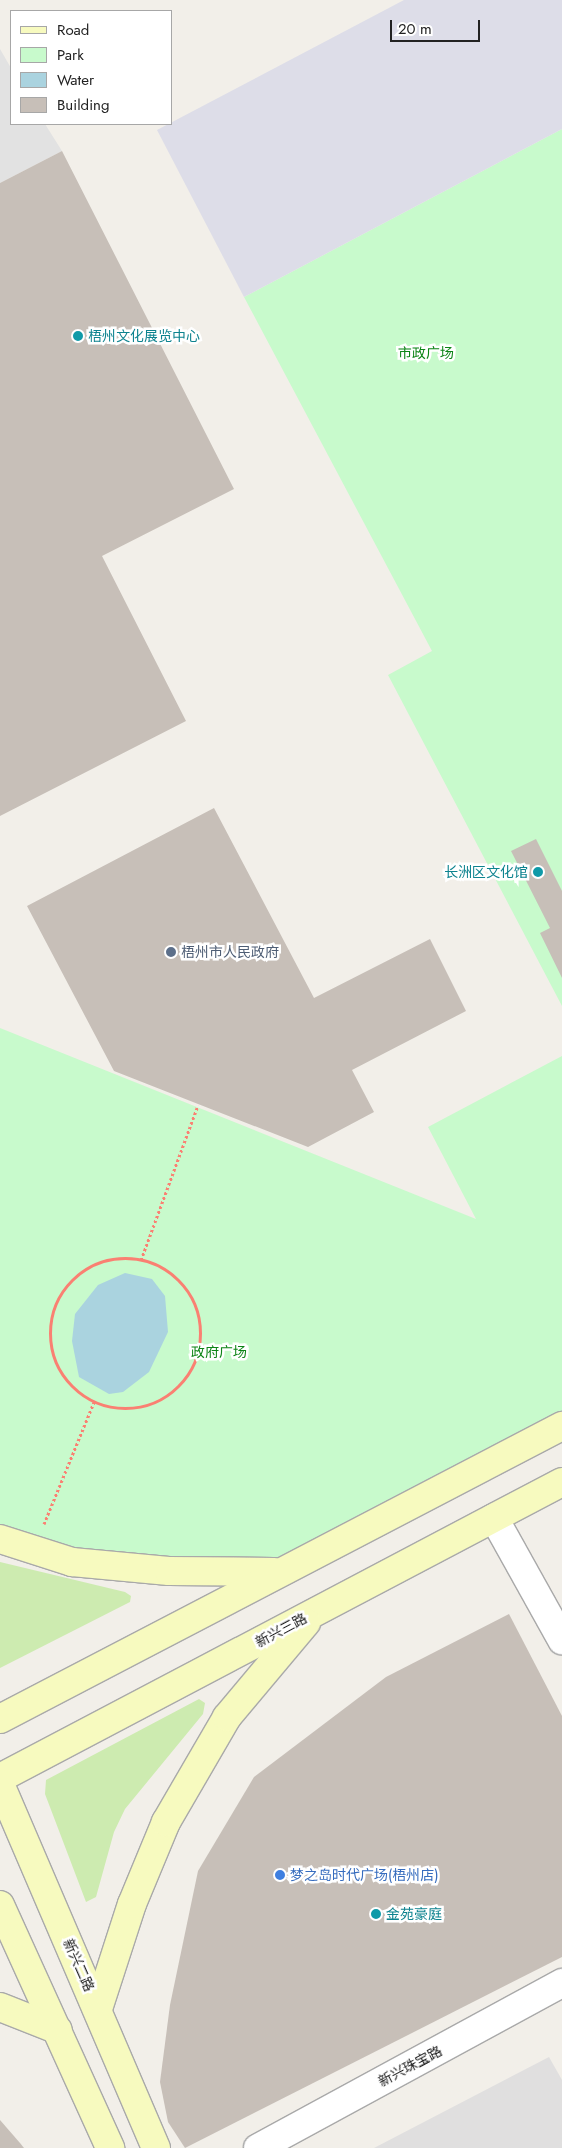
<!DOCTYPE html>
<html>
<head>
<meta charset="utf-8">
<style>
  body { margin:0 }
  #map { position:relative; width:562px; height:2148px; overflow:hidden; background:#f2efe9; font-family:Jost,"Noto Sans SC",sans-serif }
  div>[style] { position:absolute }
  [style*='--x'] { left:calc(var(--x)*1px); top:calc(var(--y)*1px); width:calc(var(--w)*1px); rotate:calc(var(--a)*1deg) }
  .residential>* { inset:0; background:#e0dfdf }
  .grass>* { inset:0; background:#cdebb0 }
  .park>* { inset:0; background:#c8facc }
  .parking>* { inset:0; background:#e2e2e2 }
  .plaza>* { inset:0; background:#dddde8 }
  .water>* { inset:0; background:#aad3df }
  .building>* { inset:0; background:#c7bfb8 }
  .path>* { height:3px; margin-top:-1.5px; transform-origin:0; background:repeating-linear-gradient(90deg,#fa8072 0 2.5px,transparent 0 5px) }
  .path>.ring { margin:-1.5px; padding:0; box-sizing:content-box; background:none; border:3px solid #fa8072; border-radius:50% }
  .roads { filter:drop-shadow(1px 0 #a9a9a9) drop-shadow(-1px 0 #a9a9a9) drop-shadow(0 1px #a9a9a9) drop-shadow(0 -1px #a9a9a9) }
  .minor>* { height:28px; margin:-14px; padding:0 14px; transform-origin:14px; border-radius:14px; background:#fff }
  .secondary>* { height:28px; margin:-14px; padding:0 14px; transform-origin:14px; border-radius:14px; background:#f7fabf }
  .dots>* { width:14px; height:14px; translate:-50% -50%; box-sizing:border-box; border:2px solid #fff; border-radius:50% }
  span { translate:-50% -50%; white-space:nowrap; text-align:center; line-height:1.15; -webkit-text-stroke:5px #fff; paint-order:stroke }
  .culture-label { font-size:14px; color:#0d838f }
  .left { translate:0 -50%; text-align:left }
  .right { translate:-100% -50%; text-align:right }
  .park-label { font-size:14px; color:#0c8416 }
  .service-label { font-size:14px; color:#4e5e75 }
  .street-label { font-size:14px; color:#222 }
  .shop-label { font-size:14px; color:#366cbe }
  .legend { position:absolute; left:10px; top:10px; width:162px; height:115px; box-sizing:border-box; background:#fff; border:1px solid #a7a7a7; margin:0; padding:6px 9px; list-style:none; font-size:15px; color:#222 }
  .legend li { display:flex; align-items:center; gap:10px; height:25px }
  .legend b { width:25px; border:1px solid #a7a7a7 }
  .scale { position:absolute; left:390px; top:20px; width:90px; height:22px; box-sizing:border-box; border:2px solid #222; border-top:0; padding-left:6px; font-size:15px; line-height:18px; white-space:nowrap; color:#222; -webkit-text-stroke:4px #fff; paint-order:stroke }
</style>
</head>
<body>
<div id="map">
  <div class="residential">
    <div style="clip-path:polygon(549px 2057px,562px 2080px,562px 2148px,374px 2148px)"></div>
  </div>
  <div class="grass">
    <div style="clip-path:polygon(0 1562px,125px 1592px,131px 1596px,130px 1602px,0 1668px)"></div>
    <div style="clip-path:polygon(199px 1699px,205px 1703px,203px 1714px,125px 1809px,114px 1832px,96px 1897px,86px 1902px,45px 1794px,46px 1780px)"></div>
  </div>
  <div class="park">
    <div style="clip-path:polygon(562px 129px,562px 1006px,388px 675px,432px 651px,244px 297px)"></div>
    <div style="clip-path:polygon(0 1028px,476px 1219px,428px 1127px,562px 1056px,562px 1426px,278px 1572px,169px 1571px,0 1539px)"></div>
  </div>
  <div class="parking">
    <div style="clip-path:polygon(0 49px,11px 68px,11px 124px,45px 124px,62px 151px,0 183px)"></div>
  </div>
  <div class="plaza">
    <div style="clip-path:polygon(404px 0,562px 0,562px 129px,244px 297px,157px 130px)"></div>
  </div>
  <div class="water">
    <div style="clip-path:polygon(125px 1273px,152px 1279px,165px 1296px,168px 1332px,149px 1372px,123px 1392px,109px 1394px,79px 1377px,72px 1341px,75px 1314px,98px 1285px)"></div>
  </div>
  <div class="building">
    <div style="clip-path:polygon(62px 151px,234px 489px,102px 556px,186px 721px,0 816px,0 183px)"></div>
    <div style="clip-path:polygon(214px 808px,314px 998px,430px 939px,466px 1011px,352px 1070px,374px 1112px,308px 1147px,114px 1071px,27px 906px)"></div>
    <div style="clip-path:polygon(536px 839px,562px 891px,562px 978px,540px 933px,550px 928px,511px 851px)"></div>
    <div style="clip-path:polygon(509px 1614px,562px 1716px,562px 1957px,185px 2148px,168px 2122px,160px 2082px,170px 2005px,198px 1871px,254px 1777px,386px 1677px)"></div>
    <div style="clip-path:polygon(0 2120px,20px 2143px,24px 2148px,0 2148px)"></div>
  </div>
  <div class="path">
    <div class="ring" style="left:50px;top:1258px;width:147px;height:147px"></div>
    <div style="--x:141;--y:1260;--w:165;--a:-69.8"></div>
    <div style="--x:44;--y:1524;--w:132;--a:-67.7"></div>
  </div>
  <div class="roads">
    <div class="minor">
      <div style="--x:494;--y:1518;--w:140;--a:60.9"></div>
      <div style="--x:258;--y:2148;--w:346;--a:-28.5"></div>
    </div>
    <div class="secondary">
      <div style="--x:0;--y:1539;--w:76;--a:17.7"></div>
      <div style="--x:72;--y:1562;--w:97;--a:5.3"></div>
      <div style="--x:169;--y:1571;--w:105;--a:0.5"></div>
      <div style="--x:0;--y:1719;--w:634;--a:-27.54"></div>
      <div style="--x:0;--y:1778;--w:635;--a:-27.78"></div>
      <div style="--x:0;--y:1784;--w:396;--a:66.8"></div>
      <div style="--x:0;--y:1905;--w:267;--a:65.6"></div>
      <div style="--x:0;--y:2007;--w:62;--a:21.6"></div>
      <div style="--x:98;--y:2009;--w:110;--a:-72.1"></div>
      <div style="--x:132;--y:1904;--w:89;--a:-67.5"></div>
      <div style="--x:166;--y:1822;--w:121;--a:-59.8"></div>
      <div style="--x:227;--y:1717;--w:123;--a:-50"></div>
    </div>
  </div>
  <div class="dots">
    <div style="left:78px;top:336px;background:#0f9aa8"></div>
    <div style="left:538px;top:872px;background:#0f9aa8"></div>
    <div style="left:171px;top:952px;background:#5c6f8a"></div>
    <div style="left:280px;top:1875px;background:#3f7fe0"></div>
    <div style="left:376px;top:1914px;background:#0f9aa8"></div>
  </div>
  <div class="culture-label">
    <span class="left" style="left:88px;top:336px">梧州文化展览中心</span>
    <span class="right" style="left:528px;top:872px">长洲区文化馆</span>
    <span class="left" style="left:386px;top:1914px">金苑豪庭</span>
  </div>
  <div class="park-label">
    <span style="left:426px;top:353px">市政广场</span>
    <span style="left:219px;top:1352px">政府广场</span>
  </div>
  <div class="service-label">
    <span class="left" style="left:181px;top:952px">梧州市人民政府</span>
  </div>
  <div class="street-label">
    <span style="left:281px;top:1630px;rotate:-28deg">新兴三路</span>
    <span style="left:79px;top:1965px;rotate:66deg">新兴二路</span>
    <span style="left:410px;top:2066px;rotate:-28deg">新兴珠宝路</span>
  </div>
  <div class="shop-label">
    <span class="left" style="left:290px;top:1875px">梦之岛时代广场(梧州店)</span>
  </div>
  <ul class="legend">
  <li><b style="height:6px;background:#f7fabf"></b>Road</li>
  <li><b style="height:14px;background:#c8facc"></b>Park</li>
  <li><b style="height:14px;background:#aad3df"></b>Water</li>
  <li><b style="height:14px;background:#c7bfb8"></b>Building</li>
  </ul>
  <div class="scale">20 m</div>
</div>
</body>
</html>
